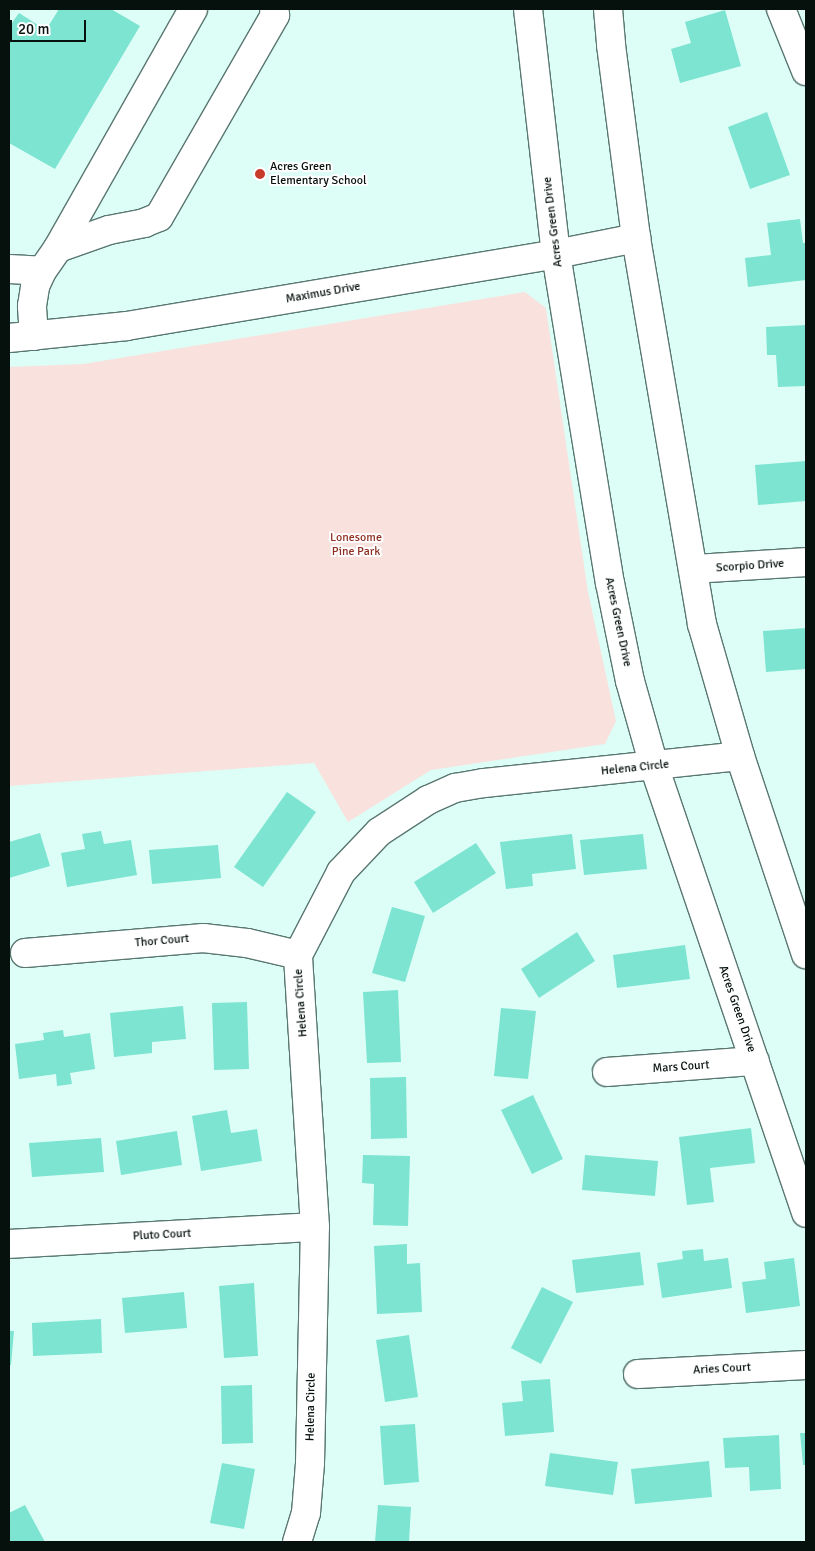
<!DOCTYPE html>
<html>
<head>
<meta charset="utf-8">
<style>
  body { margin:0 }
  #map { position:relative; width:815px; height:1551px; overflow:hidden; background:#ddfef7; font-family:Signika,sans-serif }
  div>[style] { position:absolute }
  [style*='--x'] { left:calc(var(--x)*1px); top:calc(var(--y)*1px); width:calc(var(--w)*1px); rotate:calc(var(--a)*1deg) }
  .green>* { inset:0; background:#f9e1dd }
  .building>* { inset:0; background:#7ce4d1 }
  .roads { filter:drop-shadow(1px 0 #597770) drop-shadow(-1px 0 #597770) drop-shadow(0 1px #597770) drop-shadow(0 -1px #597770) }
  .minor>* { height:28px; margin:-14px; padding:0 14px; transform-origin:14px; border-radius:14px; background:#fff }
  .dots>* { width:14px; height:14px; translate:-50% -50%; box-sizing:border-box; border:2px solid #fff; border-radius:50% }
  span { translate:-50% -50%; white-space:nowrap; text-align:center; line-height:1.15; -webkit-text-stroke:4px #fff; paint-order:stroke }
  .poi-label { font-size:12px; color:#06110e }
  .left { translate:0 -50%; text-align:left }
  .street-label { font-size:12px; color:#06110e }
  .park-label { font-size:12px; color:#8e2f23 }
  .frame { position:absolute; inset:0; border:10px solid #06110e; pointer-events:none }
  .scale { position:absolute; left:10px; top:20px; width:76px; height:22px; box-sizing:border-box; border:2px solid #06110e; border-top:0; padding-left:6px; font-size:15px; line-height:18px; white-space:nowrap; color:#06110e; -webkit-text-stroke:4px #fff; paint-order:stroke }
</style>
</head>
<body>
<div id="map">
  <div class="green">
    <div style="clip-path:polygon(525px 292px,546px 308px,588px 592px,616px 721px,605px 744px,431px 770px,348px 822px,314px 763px,9px 786px,9px 367px,83px 364px)"></div>
  </div>
  <div class="building">
    <div style="clip-path:polygon(59px 9px,111px 9px,140px 26px,55px 169px,9px 143px,9px 27px,19px 13px,46px 30px)"></div>
    <div style="clip-path:polygon(725px 10px,741px 66px,680px 83px,671px 49px,691px 43px,685px 22px)"></div>
    <div style="clip-path:polygon(767px 112px,790px 175px,750px 189px,728px 127px)"></div>
    <div style="clip-path:polygon(800px 219px,803px 243px,806px 243px,806px 280px,748px 287px,745px 258px,771px 255px,767px 223px)"></div>
    <div style="clip-path:polygon(806px 325px,806px 386px,778px 387px,776px 355px,767px 355px,766px 327px)"></div>
    <div style="clip-path:polygon(806px 461px,806px 501px,758px 505px,755px 465px)"></div>
    <div style="clip-path:polygon(806px 628px,806px 669px,766px 672px,763px 631px)"></div>
    <div style="clip-path:polygon(287px 792px,316px 812px,263px 887px,234px 867px)"></div>
    <div style="clip-path:polygon(101px 831px,104px 844px,131px 840px,137px 875px,67px 887px,61px 853px,85px 849px,82px 834px)"></div>
    <div style="clip-path:polygon(40px 833px,50px 866px,9px 878px,9px 842px)"></div>
    <div style="clip-path:polygon(572px 834px,576px 869px,532px 874px,533px 886px,506px 889px,500px 842px)"></div>
    <div style="clip-path:polygon(643px 834px,647px 869px,584px 875px,580px 840px)"></div>
    <div style="clip-path:polygon(476px 843px,496px 873px,433px 913px,414px 882px)"></div>
    <div style="clip-path:polygon(218px 845px,221px 878px,152px 884px,149px 850px)"></div>
    <div style="clip-path:polygon(392px 907px,425px 916px,405px 982px,372px 973px)"></div>
    <div style="clip-path:polygon(577px 932px,595px 961px,539px 998px,521px 969px)"></div>
    <div style="clip-path:polygon(685px 945px,690px 979px,617px 988px,613px 955px)"></div>
    <div style="clip-path:polygon(398px 990px,401px 1062px,367px 1063px,363px 992px)"></div>
    <div style="clip-path:polygon(247px 1002px,249px 1069px,214px 1070px,212px 1003px)"></div>
    <div style="clip-path:polygon(183px 1006px,186px 1039px,152px 1042px,152px 1053px,114px 1057px,110px 1013px)"></div>
    <div style="clip-path:polygon(501px 1008px,536px 1011px,528px 1079px,494px 1076px)"></div>
    <div style="clip-path:polygon(63px 1030px,64px 1037px,90px 1033px,95px 1069px,70px 1073px,72px 1084px,57px 1086px,56px 1074px,19px 1079px,15px 1044px,44px 1040px,43px 1033px)"></div>
    <div style="clip-path:polygon(406px 1077px,407px 1138px,371px 1139px,370px 1078px)"></div>
    <div style="clip-path:polygon(533px 1095px,563px 1159px,532px 1174px,501px 1110px)"></div>
    <div style="clip-path:polygon(227px 1110px,231px 1133px,257px 1129px,262px 1161px,201px 1171px,192px 1116px)"></div>
    <div style="clip-path:polygon(751px 1128px,755px 1163px,710px 1168px,714px 1202px,687px 1205px,679px 1137px)"></div>
    <div style="clip-path:polygon(177px 1131px,182px 1165px,121px 1175px,116px 1141px)"></div>
    <div style="clip-path:polygon(101px 1138px,104px 1172px,32px 1177px,29px 1143px)"></div>
    <div style="clip-path:polygon(363px 1155px,410px 1156px,408px 1226px,373px 1225px,374px 1184px,362px 1183px)"></div>
    <div style="clip-path:polygon(585px 1155px,658px 1161px,655px 1196px,582px 1190px)"></div>
    <div style="clip-path:polygon(407px 1244px,407px 1264px,420px 1263px,422px 1312px,377px 1314px,374px 1246px)"></div>
    <div style="clip-path:polygon(703px 1249px,704px 1261px,728px 1258px,732px 1288px,662px 1298px,657px 1263px,683px 1259px,682px 1251px)"></div>
    <div style="clip-path:polygon(640px 1252px,644px 1285px,576px 1293px,572px 1260px)"></div>
    <div style="clip-path:polygon(794px 1258px,800px 1306px,746px 1313px,742px 1282px,766px 1279px,764px 1262px)"></div>
    <div style="clip-path:polygon(254px 1283px,258px 1356px,224px 1358px,219px 1286px)"></div>
    <div style="clip-path:polygon(542px 1287px,573px 1302px,541px 1364px,511px 1348px)"></div>
    <div style="clip-path:polygon(184px 1292px,187px 1328px,125px 1333px,122px 1298px)"></div>
    <div style="clip-path:polygon(101px 1319px,102px 1353px,33px 1356px,32px 1323px)"></div>
    <div style="clip-path:polygon(9px 1331px,14px 1331px,11px 1365px,9px 1365px)"></div>
    <div style="clip-path:polygon(409px 1335px,418px 1397px,385px 1402px,376px 1340px)"></div>
    <div style="clip-path:polygon(550px 1379px,554px 1432px,505px 1436px,502px 1403px,523px 1401px,521px 1381px)"></div>
    <div style="clip-path:polygon(252px 1385px,253px 1443px,222px 1444px,221px 1386px)"></div>
    <div style="clip-path:polygon(415px 1424px,419px 1482px,384px 1485px,380px 1426px)"></div>
    <div style="clip-path:polygon(800px 1433px,806px 1433px,806px 1465px,803px 1465px)"></div>
    <div style="clip-path:polygon(779px 1435px,781px 1489px,750px 1491px,749px 1467px,725px 1468px,723px 1438px)"></div>
    <div style="clip-path:polygon(550px 1453px,618px 1462px,613px 1495px,545px 1486px)"></div>
    <div style="clip-path:polygon(709px 1461px,712px 1497px,635px 1504px,631px 1469px)"></div>
    <div style="clip-path:polygon(222px 1463px,255px 1469px,244px 1529px,210px 1523px)"></div>
    <div style="clip-path:polygon(25px 1505px,45px 1542px,9px 1542px,9px 1513px)"></div>
    <div style="clip-path:polygon(378px 1505px,411px 1507px,409px 1542px,375px 1542px)"></div>
  </div>
  <div class="roads">
    <div class="minor">
      <div style="--x:528;--y:9;--w:247;--a:83.5"></div>
      <div style="--x:556;--y:254;--w:333;--a:80.7"></div>
      <div style="--x:610;--y:583;--w:100;--a:78.5"></div>
      <div style="--x:630;--y:681;--w:88;--a:74.2"></div>
      <div style="--x:654;--y:766;--w:472;--a:71.2"></div>
      <div style="--x:608;--y:9;--w:36;--a:85"></div>
      <div style="--x:611;--y:45;--w:195;--a:82.6"></div>
      <div style="--x:636;--y:238;--w:392;--a:80.3"></div>
      <div style="--x:702;--y:624;--w:137;--a:73.9"></div>
      <div style="--x:740;--y:756;--w:209;--a:71.6"></div>
      <div style="--x:781;--y:9;--w:67;--a:68"></div>
      <div style="--x:58;--y:248;--w:54;--a:-19.4"></div>
      <div style="--x:109;--y:230;--w:36;--a:-11"></div>
      <div style="--x:144;--y:223;--w:16;--a:-22"></div>
      <div style="--x:159;--y:217;--w:233;--a:-60.1"></div>
      <div style="--x:275;--y:15;--w:6;--a:-99"></div>
      <div style="--x:9;--y:269;--w:33;--a:3"></div>
      <div style="--x:34;--y:336;--w:30;--a:-94"></div>
      <div style="--x:32;--y:306;--w:20;--a:-81"></div>
      <div style="--x:35;--y:286;--w:17;--a:-65"></div>
      <div style="--x:42;--y:271;--w:28;--a:-55"></div>
      <div style="--x:58;--y:248;--w:274;--a:-60.5"></div>
      <div style="--x:9;--y:338;--w:119;--a:-5.8"></div>
      <div style="--x:127;--y:326;--w:435;--a:-9.5"></div>
      <div style="--x:556;--y:254;--w:82;--a:-11.3"></div>
      <div style="--x:693;--y:569;--w:113;--a:-3.5"></div>
      <div style="--x:25;--y:953;--w:179;--a:-4.8"></div>
      <div style="--x:203;--y:938;--w:44;--a:6.5"></div>
      <div style="--x:247;--y:943;--w:52;--a:13.2"></div>
      <div style="--x:607;--y:1072;--w:148;--a:-4.3"></div>
      <div style="--x:9;--y:1244;--w:306;--a:-3.2"></div>
      <div style="--x:638;--y:1374;--w:168;--a:-3.1"></div>
      <div style="--x:297;--y:1542;--w:30;--a:-73"></div>
      <div style="--x:306;--y:1513;--w:50;--a:-85.4"></div>
      <div style="--x:310;--y:1463;--w:236;--a:-88.8"></div>
      <div style="--x:315;--y:1227;--w:273;--a:-93.6"></div>
      <div style="--x:298;--y:955;--w:93;--a:-62.6"></div>
      <div style="--x:341;--y:872;--w:55;--a:-46.5"></div>
      <div style="--x:379;--y:832;--w:59;--a:-33.1"></div>
      <div style="--x:428;--y:800;--w:30;--a:-24"></div>
      <div style="--x:455;--y:788;--w:29;--a:-10"></div>
      <div style="--x:484;--y:783;--w:257;--a:-6"></div>
    </div>
  </div>
  <div class="dots">
    <div style="left:260px;top:174px;background:#c73b2b"></div>
  </div>
  <div class="poi-label">
    <span class="left" style="left:270px;top:174px">Acres Green<br>Elementary School</span>
  </div>
  <div class="street-label">
    <span style="left:553px;top:222px;rotate:-97deg">Acres Green Drive</span>
    <span style="left:323px;top:293px;rotate:-10deg">Maximus Drive</span>
    <span style="left:750px;top:566px;rotate:-4deg">Scorpio Drive</span>
    <span style="left:618px;top:622px;rotate:78deg">Acres Green Drive</span>
    <span style="left:635px;top:768px;rotate:-6deg">Helena Circle</span>
    <span style="left:162px;top:941px;rotate:-5deg">Thor Court</span>
    <span style="left:301px;top:1003px;rotate:-94deg">Helena Circle</span>
    <span style="left:737px;top:1009px;rotate:71deg">Acres Green Drive</span>
    <span style="left:681px;top:1067px;rotate:-4deg">Mars Court</span>
    <span style="left:162px;top:1235px;rotate:-3deg">Pluto Court</span>
    <span style="left:722px;top:1369px;rotate:-3deg">Aries Court</span>
    <span style="left:311px;top:1407px;rotate:-89deg">Helena Circle</span>
  </div>
  <div class="park-label">
    <span style="left:356px;top:545px">Lonesome<br>Pine Park</span>
  </div>
  <div class="frame"></div>
  <div class="scale">20 m</div>
</div>
</body>
</html>
